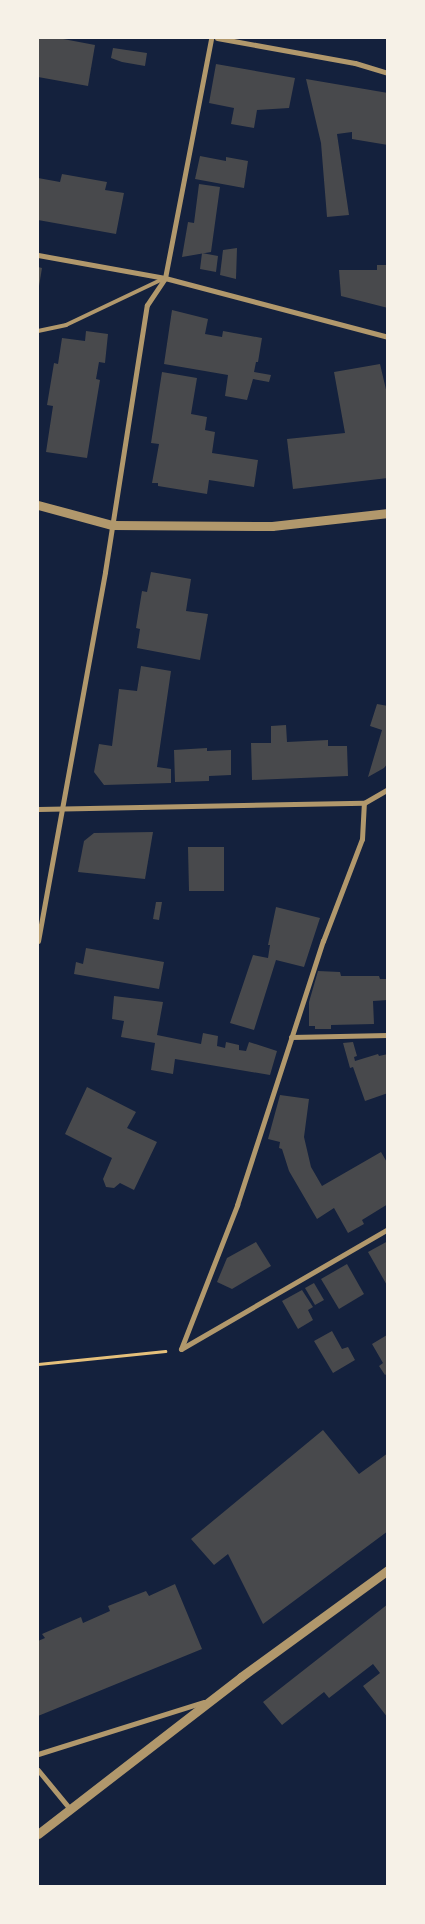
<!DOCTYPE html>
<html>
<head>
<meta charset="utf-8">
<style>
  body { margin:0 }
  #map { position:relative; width:425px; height:1924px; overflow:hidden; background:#14213d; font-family:Poppins,sans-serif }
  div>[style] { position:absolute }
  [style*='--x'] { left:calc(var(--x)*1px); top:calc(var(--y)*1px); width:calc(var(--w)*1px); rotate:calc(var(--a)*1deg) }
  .building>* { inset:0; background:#48494c }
  .path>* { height:3px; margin:-1.5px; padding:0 1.5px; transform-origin:1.5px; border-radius:1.5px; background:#e5c07b }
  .service>* { height:4px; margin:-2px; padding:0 2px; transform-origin:2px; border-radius:2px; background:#b1986c }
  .minor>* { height:5px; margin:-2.5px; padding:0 2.5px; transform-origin:2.5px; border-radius:2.5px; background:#b1986c }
  .tertiary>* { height:9px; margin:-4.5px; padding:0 4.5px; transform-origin:4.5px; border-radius:4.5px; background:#b1986c }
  span { translate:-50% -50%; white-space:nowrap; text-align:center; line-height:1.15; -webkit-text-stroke:4px #f6f1e7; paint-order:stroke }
  .frame { position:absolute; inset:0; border:39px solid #f6f1e7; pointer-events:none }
</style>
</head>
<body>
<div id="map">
  <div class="building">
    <div style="clip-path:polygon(38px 38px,58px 38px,95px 45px,88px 86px,38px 77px)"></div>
    <div style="clip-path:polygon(113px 48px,147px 53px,145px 66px,122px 62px,111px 58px)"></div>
    <div style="clip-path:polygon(216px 64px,295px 78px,289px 108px,257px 110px,254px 128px,231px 124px,234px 108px,209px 103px)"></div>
    <div style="clip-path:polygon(306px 79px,388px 93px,388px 145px,352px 139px,352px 132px,337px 134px,349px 215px,327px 217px,321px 143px)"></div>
    <div style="clip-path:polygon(200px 156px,226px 161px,226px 157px,248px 161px,244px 188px,195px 179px)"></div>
    <div style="clip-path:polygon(62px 174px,107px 182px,105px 190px,124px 193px,116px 234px,38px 220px,38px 178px,60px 182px)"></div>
    <div style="clip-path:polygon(199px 184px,220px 187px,211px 252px,182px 257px,188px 222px,194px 223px)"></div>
    <div style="clip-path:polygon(237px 248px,236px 279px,220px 275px,223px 250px)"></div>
    <div style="clip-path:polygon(202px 253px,218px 256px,216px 272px,200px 269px)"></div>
    <div style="clip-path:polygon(377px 265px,388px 265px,388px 308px,341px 296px,339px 270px,377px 270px)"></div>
    <div style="clip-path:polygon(38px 267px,42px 268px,39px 286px,38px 285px)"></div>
    <div style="clip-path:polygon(172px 310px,208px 319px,205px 334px,222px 337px,223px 331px,262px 338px,258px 362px,256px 362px,254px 372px,271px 375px,269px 382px,253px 379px,247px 400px,225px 396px,228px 375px,164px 364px)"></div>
    <div style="clip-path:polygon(86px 331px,108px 334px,105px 363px,99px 362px,96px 379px,100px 380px,87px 458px,46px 452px,53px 406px,47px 405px,54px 363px,58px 364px,62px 338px,85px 341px)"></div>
    <div style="clip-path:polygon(380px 364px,388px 398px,388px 478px,293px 489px,287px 439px,345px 433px,334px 372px)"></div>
    <div style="clip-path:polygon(162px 372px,197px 378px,191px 414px,207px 417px,205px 430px,215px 432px,212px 453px,258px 460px,254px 487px,209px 480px,207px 494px,158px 486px,158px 483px,152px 483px,159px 444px,151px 443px)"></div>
    <div style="clip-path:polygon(151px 572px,191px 579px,186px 611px,208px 614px,200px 660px,137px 648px,140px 629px,136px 628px,142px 591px,147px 592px)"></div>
    <div style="clip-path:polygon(141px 666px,171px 671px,157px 767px,171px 769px,171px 783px,104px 785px,94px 772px,99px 744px,112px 746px,119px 689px,137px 691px)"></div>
    <div style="clip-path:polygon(377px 704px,388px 706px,388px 763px,384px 768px,368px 777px,382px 730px,370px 726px)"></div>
    <div style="clip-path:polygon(286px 725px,287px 742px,328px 740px,328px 746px,347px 746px,348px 776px,252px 780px,251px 743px,271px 743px,271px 726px)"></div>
    <div style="clip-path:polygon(207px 748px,207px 751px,231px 750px,231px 775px,209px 776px,209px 781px,175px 782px,174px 750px)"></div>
    <div style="clip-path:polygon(153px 832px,145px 879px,78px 872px,84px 841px,94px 833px)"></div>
    <div style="clip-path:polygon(188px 847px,224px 847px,224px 891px,189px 891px)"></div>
    <div style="clip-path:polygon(156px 902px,162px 902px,159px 920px,153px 919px)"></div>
    <div style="clip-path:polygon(276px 907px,320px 918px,304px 967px,276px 960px,254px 1030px,230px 1023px,253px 955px,268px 958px,270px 945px,268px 945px)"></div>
    <div style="clip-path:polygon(86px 948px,164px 962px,159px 989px,74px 974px,76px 962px,83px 964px)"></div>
    <div style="clip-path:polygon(318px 971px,340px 972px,341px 976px,379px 976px,380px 979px,388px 979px,388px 1000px,373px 1001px,374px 1024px,331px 1025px,331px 1029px,315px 1029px,315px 1026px,309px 1026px,309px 1002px)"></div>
    <div style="clip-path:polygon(114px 996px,163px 1002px,157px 1035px,201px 1044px,203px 1033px,218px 1036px,217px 1046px,225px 1048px,226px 1042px,239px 1045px,239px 1050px,246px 1051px,249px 1042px,277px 1051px,270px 1075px,175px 1059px,173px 1074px,151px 1070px,155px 1043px,121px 1037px,124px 1021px,112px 1019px)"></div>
    <div style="clip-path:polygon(353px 1042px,357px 1056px,354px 1057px,355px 1061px,378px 1054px,379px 1056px,388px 1054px,388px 1093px,365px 1101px,353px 1067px,350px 1068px,343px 1043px)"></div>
    <div style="clip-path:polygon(87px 1087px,136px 1112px,127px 1128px,157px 1142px,134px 1190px,120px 1183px,114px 1188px,106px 1187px,103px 1179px,112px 1158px,65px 1134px)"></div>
    <div style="clip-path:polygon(280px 1095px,309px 1099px,304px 1137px,311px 1167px,322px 1186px,381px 1152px,388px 1164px,388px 1204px,362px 1220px,364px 1224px,348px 1233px,334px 1208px,317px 1219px,289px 1171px,282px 1149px,279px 1148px,280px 1142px,268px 1139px)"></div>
    <div style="clip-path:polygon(388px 1241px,388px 1287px,368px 1252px)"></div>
    <div style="clip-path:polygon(256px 1242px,271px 1266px,232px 1289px,217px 1282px,227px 1258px)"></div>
    <div style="clip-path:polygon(347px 1264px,364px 1294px,339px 1309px,321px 1279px)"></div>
    <div style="clip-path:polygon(314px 1283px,324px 1300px,315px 1305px,305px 1288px)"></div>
    <div style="clip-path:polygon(302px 1290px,313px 1307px,308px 1310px,313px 1320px,298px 1329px,282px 1301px)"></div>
    <div style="clip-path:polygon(332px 1331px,342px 1349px,348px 1347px,355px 1360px,333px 1373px,314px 1341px)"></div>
    <div style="clip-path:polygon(387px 1335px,388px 1373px,385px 1375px,379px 1366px,383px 1363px,372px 1344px)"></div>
    <div style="clip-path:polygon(323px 1430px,359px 1474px,388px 1453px,388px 1531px,263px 1624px,228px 1554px,214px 1565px,191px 1539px)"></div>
    <div style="clip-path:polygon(175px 1584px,202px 1649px,38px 1716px,38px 1641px,45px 1638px,42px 1634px,81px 1617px,83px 1623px,110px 1611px,108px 1606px,146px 1591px,149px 1596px)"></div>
    <div style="clip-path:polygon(388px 1604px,388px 1718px,363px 1686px,380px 1673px,373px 1664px,329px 1698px,324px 1692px,282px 1725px,263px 1702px)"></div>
  </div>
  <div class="path">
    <div style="--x:38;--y:1364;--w:128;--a:-5.8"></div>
  </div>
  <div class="service">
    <div style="--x:38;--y:331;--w:29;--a:-12"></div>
    <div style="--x:66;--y:325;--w:110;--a:-25.4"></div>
  </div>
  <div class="minor">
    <div style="--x:217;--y:38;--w:140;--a:10.3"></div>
    <div style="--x:355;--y:63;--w:34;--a:17"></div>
    <div style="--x:38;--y:255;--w:129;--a:10.3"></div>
    <div style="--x:165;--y:278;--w:231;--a:14.8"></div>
    <div style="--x:364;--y:803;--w:28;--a:-30"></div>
    <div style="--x:38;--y:809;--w:326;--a:-1.1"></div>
    <div style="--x:38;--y:941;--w:375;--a:-79.7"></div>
    <div style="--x:105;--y:572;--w:270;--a:-81.1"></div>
    <div style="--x:147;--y:305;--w:32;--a:-56"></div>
    <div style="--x:165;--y:278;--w:244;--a:-79.1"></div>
    <div style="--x:291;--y:1037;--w:97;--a:-1.2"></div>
    <div style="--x:181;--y:1349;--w:155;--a:-68.7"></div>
    <div style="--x:237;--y:1205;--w:278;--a:-72"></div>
    <div style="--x:323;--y:941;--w:109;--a:-69.1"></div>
    <div style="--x:362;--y:839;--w:36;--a:-87"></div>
    <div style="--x:181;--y:1349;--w:239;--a:-30.1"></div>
    <div style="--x:38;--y:1754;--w:174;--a:-17.4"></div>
    <div style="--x:38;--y:1770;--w:50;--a:50.6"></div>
  </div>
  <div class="tertiary">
    <div style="--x:38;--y:505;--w:77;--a:15.1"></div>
    <div style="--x:112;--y:525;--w:160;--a:0.4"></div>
    <div style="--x:272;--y:526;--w:117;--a:-6.4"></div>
    <div style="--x:38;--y:1834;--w:257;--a:-37.7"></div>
    <div style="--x:241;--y:1677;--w:182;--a:-36.1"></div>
  </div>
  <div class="frame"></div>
</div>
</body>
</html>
